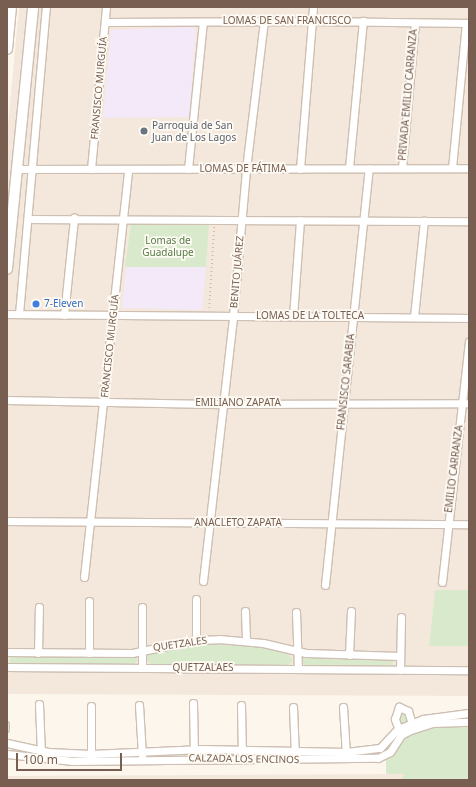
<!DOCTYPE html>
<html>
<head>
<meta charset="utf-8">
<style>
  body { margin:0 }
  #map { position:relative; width:476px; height:787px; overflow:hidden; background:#fcf6ed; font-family:"Noto Sans",sans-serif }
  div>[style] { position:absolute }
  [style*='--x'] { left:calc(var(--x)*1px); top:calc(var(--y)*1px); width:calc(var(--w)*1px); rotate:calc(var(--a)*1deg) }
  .residential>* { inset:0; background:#f3e8db }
  .education>* { inset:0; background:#f3e9f9 }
  .green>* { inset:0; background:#d8eacb }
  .path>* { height:1.5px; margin-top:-0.75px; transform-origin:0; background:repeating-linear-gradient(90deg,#d6baa8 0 1px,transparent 0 4px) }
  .roads { filter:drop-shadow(1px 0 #cebfb2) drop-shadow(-1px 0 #cebfb2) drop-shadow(0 1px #cebfb2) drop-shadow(0 -1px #cebfb2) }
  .lane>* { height:3.5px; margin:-1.75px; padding:0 1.75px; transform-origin:1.75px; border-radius:1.75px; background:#fff }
  .street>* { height:7px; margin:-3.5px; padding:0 3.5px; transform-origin:3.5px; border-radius:3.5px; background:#fff }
  .secondary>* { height:10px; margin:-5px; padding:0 5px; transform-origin:5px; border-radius:5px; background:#fff }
  .dots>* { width:11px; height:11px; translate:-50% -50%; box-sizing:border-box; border:2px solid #fefaf4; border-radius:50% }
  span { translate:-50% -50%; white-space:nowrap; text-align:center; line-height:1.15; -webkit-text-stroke:3.5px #fefaf4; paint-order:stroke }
  .street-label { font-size:10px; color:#775e50 }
  .worship-label { font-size:10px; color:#5b616d }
  .left { translate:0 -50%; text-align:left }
  .park-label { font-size:10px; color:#577c48 }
  .shop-label { font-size:10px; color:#366cbe }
  .frame { position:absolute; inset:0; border:8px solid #775e50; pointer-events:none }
  .scale { position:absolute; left:16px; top:753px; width:106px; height:18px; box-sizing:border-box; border:2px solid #775e50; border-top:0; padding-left:5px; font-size:12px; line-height:14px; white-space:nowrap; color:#775e50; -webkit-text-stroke:3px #fefaf4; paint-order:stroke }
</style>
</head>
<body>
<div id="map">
  <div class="residential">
    <div style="clip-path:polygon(19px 7px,469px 7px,469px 590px,435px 591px,429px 646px,469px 646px,469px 696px,7px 694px,7px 136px)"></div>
    <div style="clip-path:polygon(405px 774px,400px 780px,7px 780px,7px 776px)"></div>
  </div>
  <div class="education">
    <div style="clip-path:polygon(194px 27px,196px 31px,189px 117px,103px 118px,111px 30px)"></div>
    <div style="clip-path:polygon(126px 267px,206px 267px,202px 310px,122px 308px)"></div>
  </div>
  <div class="green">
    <div style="clip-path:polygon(131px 224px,209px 224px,206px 267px,125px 267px)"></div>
    <div style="clip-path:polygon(435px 590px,469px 590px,469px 646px,429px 646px)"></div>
    <div style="clip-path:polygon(198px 643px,263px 647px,287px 652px,293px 661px,288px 665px,151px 664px,146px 659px,148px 652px)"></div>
    <div style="clip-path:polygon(10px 656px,133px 656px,138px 660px,134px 664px,10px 664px)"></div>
    <div style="clip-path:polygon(305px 656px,392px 658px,394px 661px,391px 665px,305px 665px,301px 661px)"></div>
    <div style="clip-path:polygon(402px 706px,412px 723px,469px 713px,469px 780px,400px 780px,405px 774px,386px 774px,386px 755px,401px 735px,396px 723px)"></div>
  </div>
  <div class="path">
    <div style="--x:209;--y:308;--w:82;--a:-86.5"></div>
  </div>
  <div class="roads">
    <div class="lane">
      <div style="--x:7;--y:724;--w:6;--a:90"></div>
    </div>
    <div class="street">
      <div style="--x:105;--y:22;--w:207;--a:-0.3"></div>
      <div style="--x:312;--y:21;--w:157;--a:0.7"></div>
      <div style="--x:349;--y:168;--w:148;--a:-84.6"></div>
      <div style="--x:402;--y:168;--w:146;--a:-84.9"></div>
      <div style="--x:452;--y:168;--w:146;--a:-84.5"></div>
      <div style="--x:17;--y:169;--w:452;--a:-0.1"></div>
      <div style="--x:91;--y:169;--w:163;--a:-84.7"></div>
      <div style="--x:188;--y:169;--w:148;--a:-84.2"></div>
      <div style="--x:300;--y:169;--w:163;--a:-85.4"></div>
      <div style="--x:28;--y:219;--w:441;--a:0.3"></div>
      <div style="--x:7;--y:314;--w:462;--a:0.5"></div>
      <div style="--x:19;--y:314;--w:308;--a:-85"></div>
      <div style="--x:64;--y:315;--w:98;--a:-84.1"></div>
      <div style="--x:293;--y:316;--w:96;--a:-85.8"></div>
      <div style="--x:414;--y:317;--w:97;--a:-84.1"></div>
      <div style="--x:7;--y:400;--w:217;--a:1.1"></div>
      <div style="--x:224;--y:404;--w:245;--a:-0.2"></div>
      <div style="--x:7;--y:521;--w:462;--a:0.4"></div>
      <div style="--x:84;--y:577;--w:410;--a:-83.8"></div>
      <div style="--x:203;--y:581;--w:267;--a:-83.5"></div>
      <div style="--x:233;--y:316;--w:148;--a:-84.9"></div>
      <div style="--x:246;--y:169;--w:149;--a:-83.1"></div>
      <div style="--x:442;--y:582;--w:242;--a:-83.6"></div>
      <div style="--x:325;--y:585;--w:419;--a:-84"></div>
      <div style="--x:196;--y:599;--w:41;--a:90"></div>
      <div style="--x:89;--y:601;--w:52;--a:90"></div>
      <div style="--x:142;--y:607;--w:61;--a:90"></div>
      <div style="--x:245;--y:611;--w:30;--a:88"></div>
      <div style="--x:296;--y:612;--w:57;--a:88"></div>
      <div style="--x:7;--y:652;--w:125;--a:0.5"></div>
      <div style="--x:132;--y:653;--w:65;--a:-11.5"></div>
      <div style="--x:196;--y:640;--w:23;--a:-2"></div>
      <div style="--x:219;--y:639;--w:44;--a:5.2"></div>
      <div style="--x:263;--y:643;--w:44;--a:13.1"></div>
      <div style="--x:306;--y:653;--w:94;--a:1.8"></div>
      <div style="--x:38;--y:653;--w:46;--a:-88.8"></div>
      <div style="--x:349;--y:655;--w:44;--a:-87.4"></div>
      <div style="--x:7;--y:667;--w:462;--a:0.4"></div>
      <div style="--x:400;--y:670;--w:53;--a:-88.9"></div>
      <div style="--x:193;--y:703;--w:51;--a:88.9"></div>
      <div style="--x:39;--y:704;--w:49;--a:87.7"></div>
      <div style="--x:139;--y:705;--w:51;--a:86.6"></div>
      <div style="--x:241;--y:705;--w:50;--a:88.9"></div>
      <div style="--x:91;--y:706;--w:52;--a:90"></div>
      <div style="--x:293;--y:707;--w:49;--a:87.7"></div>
      <div style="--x:343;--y:707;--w:48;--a:86.4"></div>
      <div style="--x:400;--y:733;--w:15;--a:-110"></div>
      <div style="--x:395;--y:719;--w:13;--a:-72"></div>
      <div style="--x:399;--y:707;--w:10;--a:24"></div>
      <div style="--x:408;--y:711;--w:17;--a:73"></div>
      <div style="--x:7;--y:743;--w:42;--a:12.4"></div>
      <div style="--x:48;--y:752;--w:43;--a:2.7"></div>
      <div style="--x:91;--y:754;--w:111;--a:-2.6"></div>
      <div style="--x:202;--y:749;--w:144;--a:1.2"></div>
      <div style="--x:346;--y:752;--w:34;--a:-7"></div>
      <div style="--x:380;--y:748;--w:26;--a:-47"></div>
      <div style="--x:398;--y:729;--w:27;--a:-22"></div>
      <div style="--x:423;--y:719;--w:46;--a:-7.4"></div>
      <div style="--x:7;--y:754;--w:66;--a:6.1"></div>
      <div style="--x:73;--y:761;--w:305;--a:-0.6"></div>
      <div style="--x:378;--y:758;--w:13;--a:-27"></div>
      <div style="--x:390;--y:752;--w:20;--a:-57"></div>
      <div style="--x:401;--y:735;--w:11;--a:-27"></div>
      <div style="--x:411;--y:730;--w:22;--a:-18"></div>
      <div style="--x:432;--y:723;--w:37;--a:-2"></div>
    </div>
    <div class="secondary">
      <div style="--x:7;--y:49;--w:42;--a:-84.6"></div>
      <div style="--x:7;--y:269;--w:263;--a:-84.3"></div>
    </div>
  </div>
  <div class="dots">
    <div style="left:144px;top:131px;background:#6b7280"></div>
    <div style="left:36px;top:304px;background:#3f7fe0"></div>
  </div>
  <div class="street-label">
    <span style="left:287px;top:21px">LOMAS DE SAN FRANCISCO</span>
    <span style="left:99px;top:88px;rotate:-85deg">FRANSISCO MURGUÍA</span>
    <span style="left:408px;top:95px;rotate:-85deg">PRIVADA EMILIO CARRANZA</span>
    <span style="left:243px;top:169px">LOMAS DE FÁTIMA</span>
    <span style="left:237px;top:272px;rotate:-85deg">BENITO JUÁREZ</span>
    <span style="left:310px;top:316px">LOMAS DE LA TOLTECA</span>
    <span style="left:110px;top:346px;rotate:-84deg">FRANCISCO MURGUÍA</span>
    <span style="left:346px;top:382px;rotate:-84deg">FRANSISCO SARABIA</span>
    <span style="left:238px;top:403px">EMILIANO ZAPATA</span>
    <span style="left:454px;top:469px;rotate:-83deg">EMILIO CARRANZA</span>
    <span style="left:238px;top:523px">ANACLETO ZAPATA</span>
    <span style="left:180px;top:644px;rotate:-8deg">QUETZALES</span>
    <span style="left:203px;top:668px">QUETZALAES</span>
    <span style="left:244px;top:759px;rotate:1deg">CALZADA LOS ENCINOS</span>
  </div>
  <div class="worship-label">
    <span class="left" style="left:152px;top:131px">Parroquia de San<br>Juan de Los Lagos</span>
  </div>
  <div class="park-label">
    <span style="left:168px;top:246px">Lomas de<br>Guadalupe</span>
  </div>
  <div class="shop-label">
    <span class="left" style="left:44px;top:304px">7-Eleven</span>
  </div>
  <div class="frame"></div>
  <div class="scale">100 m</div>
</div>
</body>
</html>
